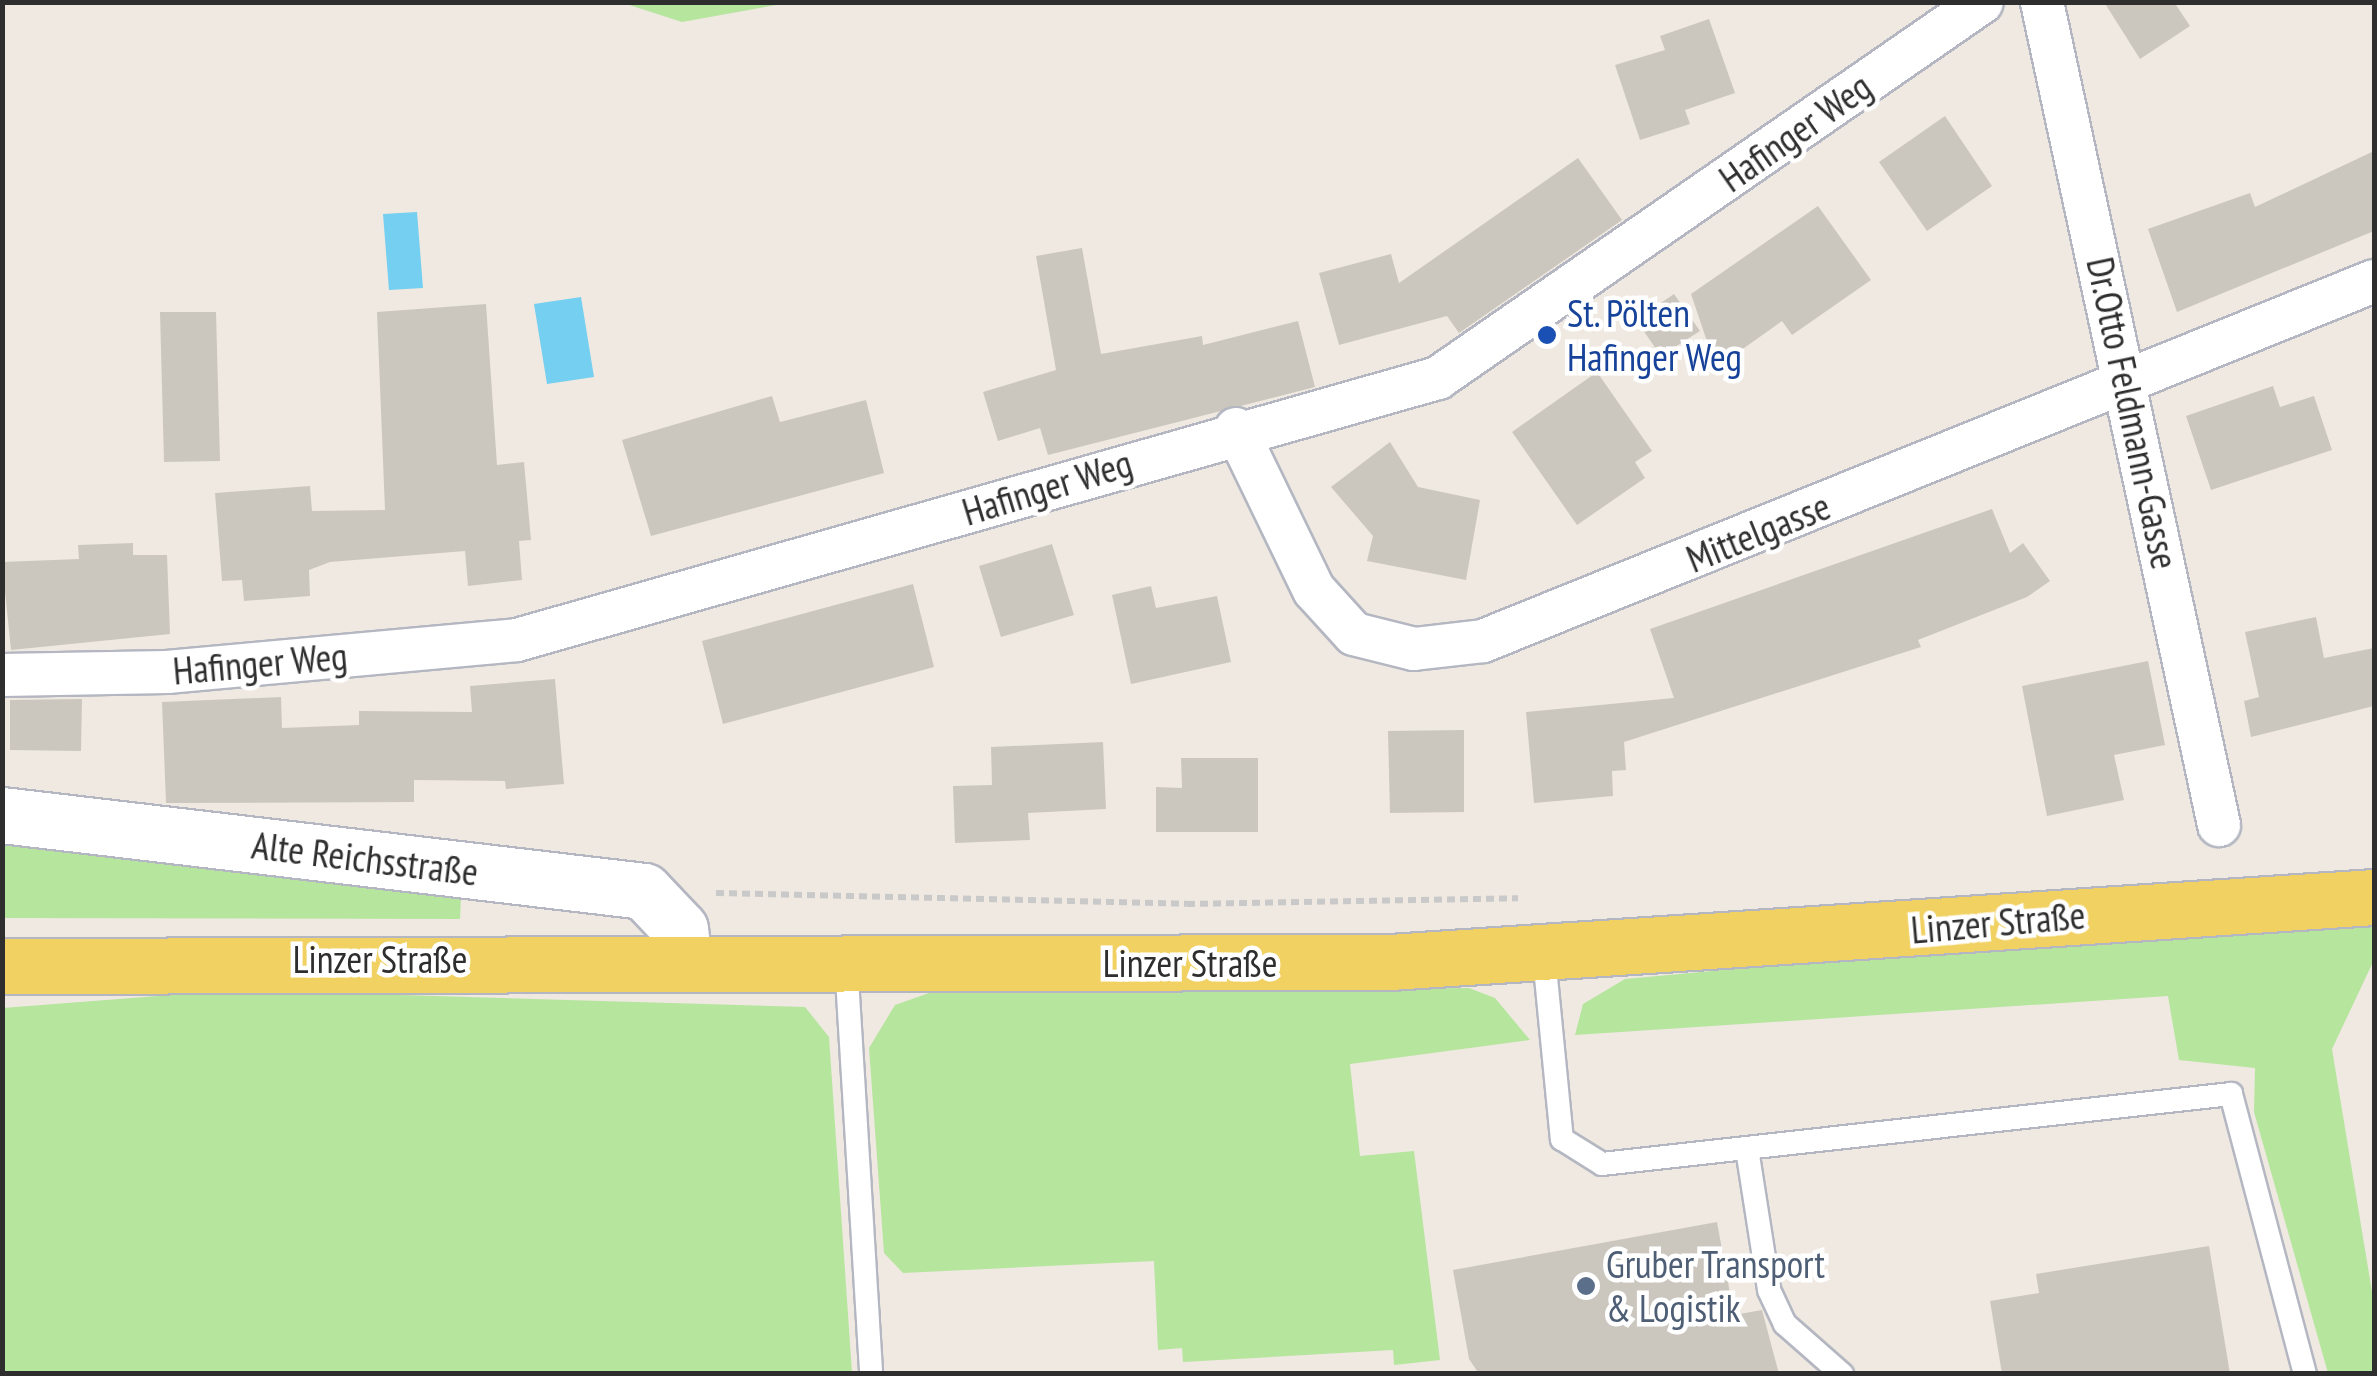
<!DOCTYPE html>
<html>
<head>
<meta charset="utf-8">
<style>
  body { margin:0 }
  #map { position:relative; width:2377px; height:1376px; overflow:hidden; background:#efe9e1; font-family:"PT Sans Narrow",sans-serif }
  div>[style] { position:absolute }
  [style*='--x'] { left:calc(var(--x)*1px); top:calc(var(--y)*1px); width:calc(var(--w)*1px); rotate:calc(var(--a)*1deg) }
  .green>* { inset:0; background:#b6e59e }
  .water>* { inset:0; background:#75cff0 }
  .building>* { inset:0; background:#cbc7bf }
  .path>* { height:6px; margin-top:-3px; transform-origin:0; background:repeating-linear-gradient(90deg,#c9c9c9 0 8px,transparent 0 13px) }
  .roads { filter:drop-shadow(2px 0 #b4b7c1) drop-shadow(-2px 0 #b4b7c1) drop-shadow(0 2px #b4b7c1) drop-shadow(0 -2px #b4b7c1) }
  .lane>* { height:22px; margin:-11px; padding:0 11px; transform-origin:11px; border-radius:11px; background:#fff }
  .street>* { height:42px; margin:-21px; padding:0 21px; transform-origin:21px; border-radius:21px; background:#fff }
  .secondary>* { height:55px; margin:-27.5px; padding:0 27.5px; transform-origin:27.5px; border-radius:27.5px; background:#fff }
  .primary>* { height:55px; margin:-27.5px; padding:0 27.5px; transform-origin:27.5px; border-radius:27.5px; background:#f2d163 }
  .dots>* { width:28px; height:28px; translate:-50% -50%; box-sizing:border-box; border:5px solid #fff; border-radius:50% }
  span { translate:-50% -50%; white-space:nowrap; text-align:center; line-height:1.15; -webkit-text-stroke:9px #fff; paint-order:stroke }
  .street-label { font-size:38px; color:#2e2e2e }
  .transit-label { font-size:38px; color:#164399 }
  .left { translate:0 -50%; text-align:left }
  .service-label { font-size:38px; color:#4e5e75 }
  .frame { position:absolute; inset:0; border:5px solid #2e2e2e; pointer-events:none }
</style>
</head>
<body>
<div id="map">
  <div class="green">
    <div style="clip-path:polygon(623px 3px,787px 3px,682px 22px)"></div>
    <div style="clip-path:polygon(3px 845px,461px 896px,460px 919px,3px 918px)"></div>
    <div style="clip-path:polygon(2374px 921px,2374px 960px,2332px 1049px,2374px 1304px,2374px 1373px,2328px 1373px,2254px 1112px,2255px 1068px,2179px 1060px,2168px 996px,1575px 1035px,1583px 1004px,1625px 979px,2182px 928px)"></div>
    <div style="clip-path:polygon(1469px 988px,1495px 998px,1530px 1040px,1350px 1064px,1360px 1156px,1414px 1151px,1440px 1360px,1394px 1365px,1393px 1350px,1183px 1362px,1182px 1348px,1158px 1350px,1154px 1261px,903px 1273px,884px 1253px,869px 1048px,895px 1005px,929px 993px)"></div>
    <div style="clip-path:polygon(235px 990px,805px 1007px,829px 1037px,852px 1373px,3px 1374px,3px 1008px)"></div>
  </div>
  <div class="water">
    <div style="clip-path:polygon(417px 212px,423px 288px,389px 290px,383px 214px)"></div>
    <div style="clip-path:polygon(581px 297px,594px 377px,547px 384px,534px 304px)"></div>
  </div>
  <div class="building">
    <div style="clip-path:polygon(2104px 2px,2174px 2px,2190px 26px,2140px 59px)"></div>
    <div style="clip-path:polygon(1709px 19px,1735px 93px,1685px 110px,1690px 124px,1640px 140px,1615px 65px,1665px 50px,1660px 36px)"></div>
    <div style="clip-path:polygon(1945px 116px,1992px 186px,1927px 231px,1879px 162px)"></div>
    <div style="clip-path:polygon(2374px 151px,2374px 231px,2177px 312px,2148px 229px,2250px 193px,2255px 207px)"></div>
    <div style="clip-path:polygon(1578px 158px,1622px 220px,1459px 333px,1447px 316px,1339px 345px,1319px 273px,1391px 254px,1399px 283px)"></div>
    <div style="clip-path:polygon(1818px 206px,1871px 280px,1792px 335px,1782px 321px,1716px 368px,1691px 294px)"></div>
    <div style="clip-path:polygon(1082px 248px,1101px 354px,1202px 336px,1203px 345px,1298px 321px,1315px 387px,1048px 455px,1040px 428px,998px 441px,983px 392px,1056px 370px,1036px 256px)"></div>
    <div style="clip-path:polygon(1674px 294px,1700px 331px,1661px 356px,1636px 320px)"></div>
    <div style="clip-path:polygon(486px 304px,497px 465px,524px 462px,531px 540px,519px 541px,522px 580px,468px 586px,465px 551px,330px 562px,309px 570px,310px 596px,244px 601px,242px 580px,222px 581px,215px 493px,310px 486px,312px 511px,385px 510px,377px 312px)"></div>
    <div style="clip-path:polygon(160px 312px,216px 312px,220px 461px,164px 462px)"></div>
    <div style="clip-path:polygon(1597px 372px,1652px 451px,1635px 462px,1645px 478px,1577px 525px,1512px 432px)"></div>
    <div style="clip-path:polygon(2273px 386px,2280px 407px,2314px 396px,2332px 450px,2211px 490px,2186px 416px)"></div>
    <div style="clip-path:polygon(772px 396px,780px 422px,866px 400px,884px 473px,651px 536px,622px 440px)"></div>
    <div style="clip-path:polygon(1390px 442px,1418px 487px,1480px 500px,1466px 580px,1367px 561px,1373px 536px,1331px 487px)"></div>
    <div style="clip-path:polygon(1992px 509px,2010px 553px,2023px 543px,2050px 581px,2027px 597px,1918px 640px,1921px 647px,1624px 742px,1626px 770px,1612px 771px,1613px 796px,1534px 803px,1526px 712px,1674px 698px,1650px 629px)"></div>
    <div style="clip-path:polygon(133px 543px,133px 555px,167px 555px,170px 634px,11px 650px,2px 562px,79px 559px,78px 545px)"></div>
    <div style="clip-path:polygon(1052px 544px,1074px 615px,1001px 637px,979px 566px)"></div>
    <div style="clip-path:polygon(913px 584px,934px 667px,723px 724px,702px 641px)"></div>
    <div style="clip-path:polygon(1151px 586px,1156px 608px,1217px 596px,1231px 662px,1131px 684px,1112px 595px)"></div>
    <div style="clip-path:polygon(2316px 617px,2324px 658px,2374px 648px,2374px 706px,2251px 737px,2244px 701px,2259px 697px,2245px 632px)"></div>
    <div style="clip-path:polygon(2148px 661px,2165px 745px,2114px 755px,2124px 800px,2047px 816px,2022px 686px)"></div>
    <div style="clip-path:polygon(555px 679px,564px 784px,506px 789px,505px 781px,414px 780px,414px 802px,166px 803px,162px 702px,281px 697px,282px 728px,359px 725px,359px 711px,472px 712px,470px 686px)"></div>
    <div style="clip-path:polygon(82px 699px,81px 751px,10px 750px,10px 700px)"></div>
    <div style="clip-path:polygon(1464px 730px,1464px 812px,1390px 813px,1388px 731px)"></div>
    <div style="clip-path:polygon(1103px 742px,1106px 809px,1028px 813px,1030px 840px,955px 843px,953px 786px,992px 785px,991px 747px)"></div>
    <div style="clip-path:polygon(1181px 758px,1258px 758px,1258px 832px,1156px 832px,1156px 787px,1182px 788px)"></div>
    <div style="clip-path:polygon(1717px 1222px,1734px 1315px,1762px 1310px,1779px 1374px,1479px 1374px,1469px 1359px,1453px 1270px)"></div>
    <div style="clip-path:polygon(2209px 1246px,2230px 1374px,2002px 1374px,1990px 1301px,2039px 1293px,2036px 1274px)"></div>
  </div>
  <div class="path">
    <div style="--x:716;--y:893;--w:471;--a:1.3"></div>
    <div style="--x:1187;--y:904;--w:331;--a:-1"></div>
  </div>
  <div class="roads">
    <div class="lane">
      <div style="--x:1544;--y:957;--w:183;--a:84.4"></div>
      <div style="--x:1562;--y:1139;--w:47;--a:32"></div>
      <div style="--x:1602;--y:1164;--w:633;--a:-6.35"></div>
      <div style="--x:2231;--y:1094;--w:290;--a:75.2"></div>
      <div style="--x:846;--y:962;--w:413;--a:86.5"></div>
      <div style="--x:1747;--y:1149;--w:143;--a:81.1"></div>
      <div style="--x:1769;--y:1290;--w:38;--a:65"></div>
      <div style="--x:1785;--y:1324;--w:76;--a:41.3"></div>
    </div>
    <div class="street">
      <div style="--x:2042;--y:2;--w:842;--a:77.86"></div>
      <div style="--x:1236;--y:429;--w:179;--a:64.2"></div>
      <div style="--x:1314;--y:590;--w:59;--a:47.7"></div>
      <div style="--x:1354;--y:634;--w:62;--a:14"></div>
      <div style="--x:1414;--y:649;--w:69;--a:-6.6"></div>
      <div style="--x:1483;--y:641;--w:961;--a:-22"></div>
      <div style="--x:2;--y:675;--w:165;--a:-1"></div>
      <div style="--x:167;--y:672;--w:351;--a:-5.2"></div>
      <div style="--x:517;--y:640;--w:958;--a:-15.88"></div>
      <div style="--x:1438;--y:378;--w:661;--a:-34.65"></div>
    </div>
    <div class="secondary">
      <div style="--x:2;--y:815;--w:646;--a:6.75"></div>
      <div style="--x:644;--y:891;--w:52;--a:46.5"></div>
      <div style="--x:680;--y:929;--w:31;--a:83"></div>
    </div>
    <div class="primary">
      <div style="--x:2;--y:966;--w:1388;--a:-0.17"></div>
      <div style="--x:1390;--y:962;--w:986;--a:-3.78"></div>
    </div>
  </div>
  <div class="dots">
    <div style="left:1547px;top:335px;background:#1a4fb4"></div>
    <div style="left:1586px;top:1286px;background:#5c6f8a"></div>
  </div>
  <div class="street-label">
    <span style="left:1795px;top:132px;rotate:-35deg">Hafinger Weg</span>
    <span style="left:2133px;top:413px;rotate:78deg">Dr.Otto Feldmann-Gasse</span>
    <span style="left:1047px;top:487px;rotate:-17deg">Hafinger Weg</span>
    <span style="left:1758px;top:532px;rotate:-22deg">Mittelgasse</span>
    <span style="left:260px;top:663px;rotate:-5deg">Hafinger Weg</span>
    <span style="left:365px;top:858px;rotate:7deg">Alte Reichsstraße</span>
    <span style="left:1998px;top:922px;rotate:-5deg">Linzer Straße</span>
    <span style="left:380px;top:959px">Linzer Straße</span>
    <span style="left:1190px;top:963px">Linzer Straße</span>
  </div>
  <div class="transit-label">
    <span class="left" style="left:1567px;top:335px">St. Pölten<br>Hafinger Weg</span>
  </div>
  <div class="service-label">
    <span class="left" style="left:1606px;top:1286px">Gruber Transport<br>&amp; Logistik</span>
  </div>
  <div class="frame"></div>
</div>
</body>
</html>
